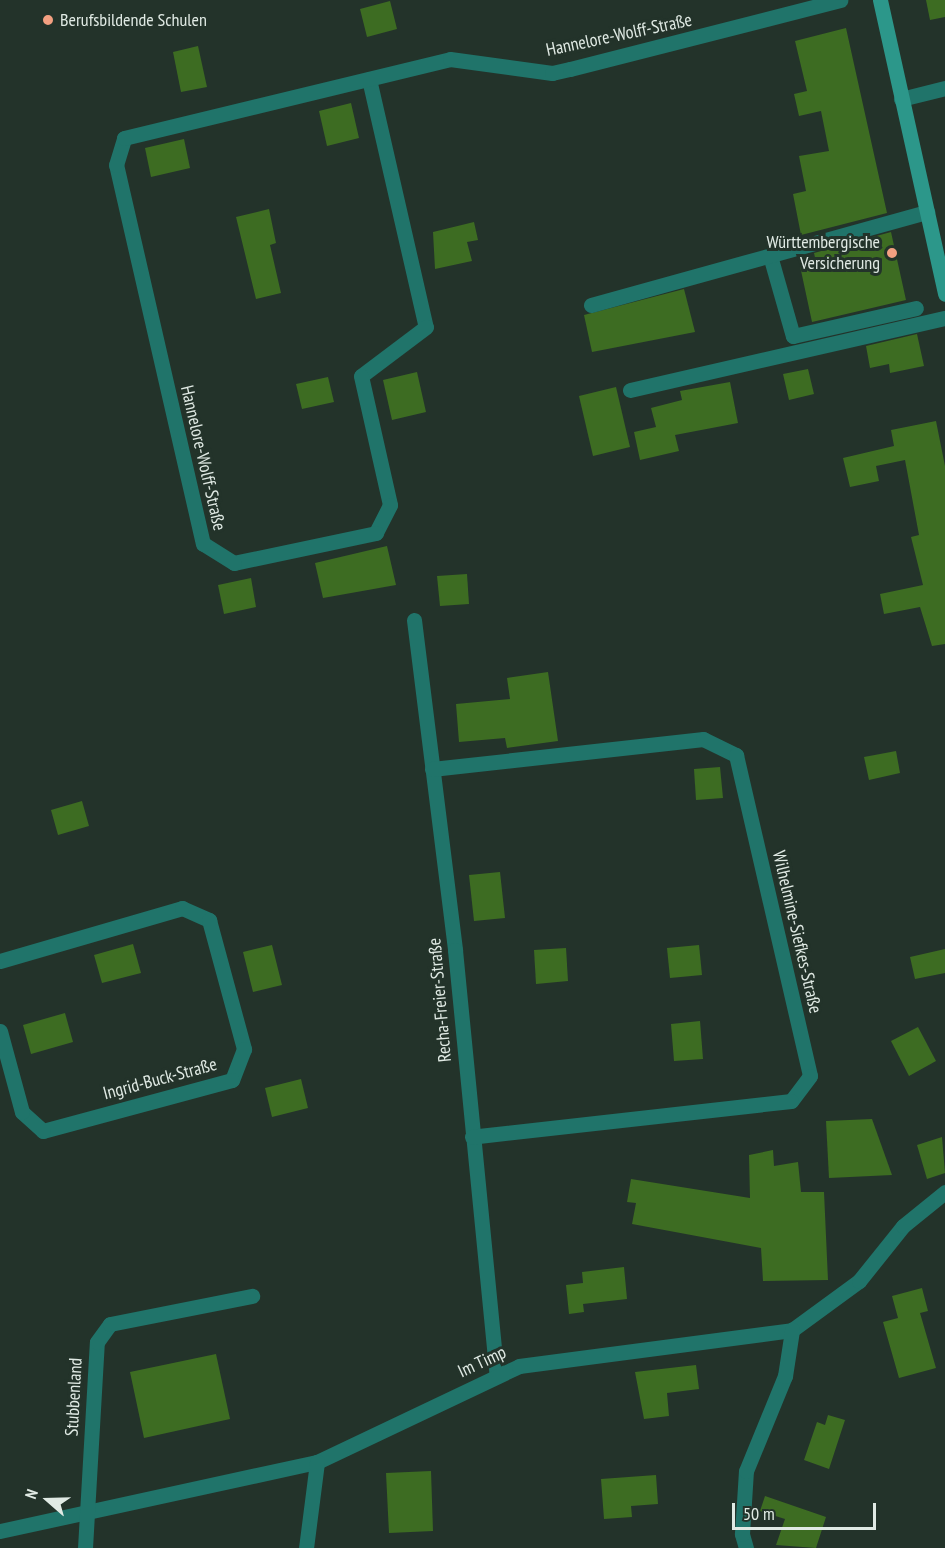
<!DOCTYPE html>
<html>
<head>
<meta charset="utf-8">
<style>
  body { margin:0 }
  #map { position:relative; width:945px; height:1548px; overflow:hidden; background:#23332a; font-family:"PT Sans Narrow",sans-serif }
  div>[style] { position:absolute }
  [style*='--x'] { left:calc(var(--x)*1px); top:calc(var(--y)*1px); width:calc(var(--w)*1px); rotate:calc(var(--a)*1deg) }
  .building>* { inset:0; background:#3d6c22 }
  .minor>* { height:15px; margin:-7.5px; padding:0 7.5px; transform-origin:7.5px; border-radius:7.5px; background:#20746a }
  .secondary>* { height:15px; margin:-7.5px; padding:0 7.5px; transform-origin:7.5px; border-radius:7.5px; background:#2c978a }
  .dots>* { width:16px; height:16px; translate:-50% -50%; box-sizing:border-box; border:3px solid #23332a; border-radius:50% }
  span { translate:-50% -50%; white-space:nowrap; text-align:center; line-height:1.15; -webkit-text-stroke:6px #23332a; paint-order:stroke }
  .poi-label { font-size:18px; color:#e0eae4 }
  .left { translate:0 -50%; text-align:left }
  .right { translate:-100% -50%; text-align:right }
  .street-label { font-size:18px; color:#e0eae4 }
  .north { position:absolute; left:18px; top:1470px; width:60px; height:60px; -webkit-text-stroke:4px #23332a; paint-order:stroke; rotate:290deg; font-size:16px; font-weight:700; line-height:24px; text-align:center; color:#e0eae4 }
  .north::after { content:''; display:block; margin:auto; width:21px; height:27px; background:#e0eae4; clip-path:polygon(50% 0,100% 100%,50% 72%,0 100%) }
  .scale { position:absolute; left:732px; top:1503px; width:144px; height:27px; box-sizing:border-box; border:3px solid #e0eae4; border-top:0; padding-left:8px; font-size:18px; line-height:21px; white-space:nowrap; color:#e0eae4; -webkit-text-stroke:4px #23332a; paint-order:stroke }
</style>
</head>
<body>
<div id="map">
  <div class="building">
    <div style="clip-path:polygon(926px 0,945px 0,945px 17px,930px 20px)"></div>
    <div style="clip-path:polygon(390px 1px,397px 29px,367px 37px,360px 9px)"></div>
    <div style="clip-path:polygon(846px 28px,887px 213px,801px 235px,793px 194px,806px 191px,799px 156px,829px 151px,821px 111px,799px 116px,794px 94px,807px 91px,795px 41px)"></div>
    <div style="clip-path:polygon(198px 46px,207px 87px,181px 92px,173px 52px)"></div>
    <div style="clip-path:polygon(351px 103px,359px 138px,327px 146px,319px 111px)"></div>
    <div style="clip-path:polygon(184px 139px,190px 168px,151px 177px,145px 148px)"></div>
    <div style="clip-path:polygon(269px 209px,276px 243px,270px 245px,281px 293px,256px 299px,236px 217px)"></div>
    <div style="clip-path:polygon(474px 222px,478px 240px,467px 242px,472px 261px,435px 269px,433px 232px)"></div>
    <div style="clip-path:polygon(891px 232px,906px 300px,812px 322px,800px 266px,816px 262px,814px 253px)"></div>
    <div style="clip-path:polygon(684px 289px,695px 332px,592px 352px,584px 315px)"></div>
    <div style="clip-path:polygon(917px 334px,924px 366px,890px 373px,889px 364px,870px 368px,866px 346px)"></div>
    <div style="clip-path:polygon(808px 369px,814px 394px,789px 400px,783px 374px)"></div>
    <div style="clip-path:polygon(417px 372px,426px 412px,392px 420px,383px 380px)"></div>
    <div style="clip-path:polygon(328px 377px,334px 402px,302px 409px,296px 384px)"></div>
    <div style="clip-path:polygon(730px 382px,738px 423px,675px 435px,679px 451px,640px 460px,634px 432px,656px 427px,651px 408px,682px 400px,680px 391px)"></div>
    <div style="clip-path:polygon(616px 387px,630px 447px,593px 456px,579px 396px)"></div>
    <div style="clip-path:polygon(936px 421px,945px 466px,945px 644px,932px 646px,920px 607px,884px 614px,880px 594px,923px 585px,911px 537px,919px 535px,905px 460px,876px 466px,879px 481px,850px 487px,843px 458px,894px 446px,891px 430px)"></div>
    <div style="clip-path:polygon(387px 546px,396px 585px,323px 598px,315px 563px)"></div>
    <div style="clip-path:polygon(467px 574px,469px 604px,440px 606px,437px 576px)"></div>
    <div style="clip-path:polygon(251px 578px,256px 607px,224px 614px,218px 585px)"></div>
    <div style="clip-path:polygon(548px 672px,558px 741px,507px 748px,505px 738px,459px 742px,456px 704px,510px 699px,507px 678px)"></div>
    <div style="clip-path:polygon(896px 751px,900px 773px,869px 780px,864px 757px)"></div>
    <div style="clip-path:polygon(720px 767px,723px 798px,696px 800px,694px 769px)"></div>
    <div style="clip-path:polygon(82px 801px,89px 826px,58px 835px,51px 810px)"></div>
    <div style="clip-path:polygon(500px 872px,505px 918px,474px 921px,469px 875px)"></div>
    <div style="clip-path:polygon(133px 944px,141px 973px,102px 983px,94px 955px)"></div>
    <div style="clip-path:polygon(272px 945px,282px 985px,253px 992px,243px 952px)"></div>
    <div style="clip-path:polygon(699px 945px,702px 975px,670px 978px,667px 948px)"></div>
    <div style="clip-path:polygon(566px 948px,568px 981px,536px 984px,534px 950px)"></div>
    <div style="clip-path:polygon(945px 949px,945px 973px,915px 979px,910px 957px)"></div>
    <div style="clip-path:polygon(65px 1013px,73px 1042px,31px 1054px,23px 1025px)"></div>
    <div style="clip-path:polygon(700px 1021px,703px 1059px,674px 1061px,671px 1024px)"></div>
    <div style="clip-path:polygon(918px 1027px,936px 1061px,909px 1076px,891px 1041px)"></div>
    <div style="clip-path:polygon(301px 1079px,308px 1108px,272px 1117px,265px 1088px)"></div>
    <div style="clip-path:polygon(872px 1119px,892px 1175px,829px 1178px,826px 1121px)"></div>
    <div style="clip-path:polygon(942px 1137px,945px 1173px,927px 1179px,917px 1145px)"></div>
    <div style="clip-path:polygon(773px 1150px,774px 1166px,798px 1162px,801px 1192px,824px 1192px,828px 1280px,763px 1281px,761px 1248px,632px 1224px,636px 1203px,627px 1202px,631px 1179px,750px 1198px,749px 1155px)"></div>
    <div style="clip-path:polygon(624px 1267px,627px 1299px,583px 1304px,584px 1312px,569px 1314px,566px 1285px,583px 1283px,582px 1272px)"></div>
    <div style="clip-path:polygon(922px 1288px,928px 1311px,920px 1313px,936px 1368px,899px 1378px,883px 1322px,898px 1318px,892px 1296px)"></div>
    <div style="clip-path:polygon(216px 1354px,230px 1419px,144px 1438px,130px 1372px)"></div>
    <div style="clip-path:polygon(696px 1365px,699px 1389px,667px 1393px,669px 1416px,644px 1419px,635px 1372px)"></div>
    <div style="clip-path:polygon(828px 1415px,845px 1420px,829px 1469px,804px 1460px,817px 1422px,825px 1425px)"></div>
    <div style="clip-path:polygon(431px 1471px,433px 1531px,389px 1533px,386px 1473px)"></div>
    <div style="clip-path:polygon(656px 1475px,658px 1504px,631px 1506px,632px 1517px,604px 1519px,601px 1479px)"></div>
    <div style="clip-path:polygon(765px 1496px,826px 1517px,816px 1548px,776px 1545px,785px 1519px,760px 1511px)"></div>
  </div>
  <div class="minor">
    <div style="--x:369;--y:79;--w:254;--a:77.1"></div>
    <div style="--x:426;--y:327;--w:81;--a:143"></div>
    <div style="--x:361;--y:376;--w:132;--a:77.3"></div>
    <div style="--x:390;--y:505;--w:31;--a:117"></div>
    <div style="--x:376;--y:533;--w:145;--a:168.1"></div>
    <div style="--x:234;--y:563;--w:36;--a:-148"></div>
    <div style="--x:203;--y:544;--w:389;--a:-102.9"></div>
    <div style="--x:116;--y:165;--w:28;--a:-73"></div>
    <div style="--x:124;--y:138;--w:335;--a:-13.6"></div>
    <div style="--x:450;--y:59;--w:103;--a:7.8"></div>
    <div style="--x:552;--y:73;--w:18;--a:-13"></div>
    <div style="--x:570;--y:69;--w:279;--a:-14.3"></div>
    <div style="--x:901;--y:99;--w:45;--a:-14"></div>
    <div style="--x:771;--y:259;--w:80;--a:74.1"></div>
    <div style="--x:793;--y:336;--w:126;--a:-12.8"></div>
    <div style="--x:591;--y:305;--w:349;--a:-15.5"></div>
    <div style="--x:630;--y:390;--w:323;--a:-12.9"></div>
    <div style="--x:414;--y:620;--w:333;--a:82.9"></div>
    <div style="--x:455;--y:950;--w:428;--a:84.4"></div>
    <div style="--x:432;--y:769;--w:273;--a:-6.3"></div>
    <div style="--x:703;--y:739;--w:37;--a:26"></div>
    <div style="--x:736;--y:755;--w:329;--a:77"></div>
    <div style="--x:810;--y:1076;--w:31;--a:127"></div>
    <div style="--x:791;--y:1101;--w:321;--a:173.6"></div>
    <div style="--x:0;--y:961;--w:190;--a:-16.2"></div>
    <div style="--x:182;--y:908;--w:30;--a:24"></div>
    <div style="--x:209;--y:920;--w:134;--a:74.8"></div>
    <div style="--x:244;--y:1049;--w:33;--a:111"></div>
    <div style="--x:232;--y:1080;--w:196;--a:164.9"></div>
    <div style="--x:43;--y:1131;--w:28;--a:-138"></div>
    <div style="--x:22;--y:1112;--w:84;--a:-105.2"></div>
    <div style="--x:0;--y:1531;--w:324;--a:-12.3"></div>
    <div style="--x:317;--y:1462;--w:224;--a:-25.4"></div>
    <div style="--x:519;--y:1366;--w:275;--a:-7.5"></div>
    <div style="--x:792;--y:1330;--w:83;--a:-36.2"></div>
    <div style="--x:859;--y:1281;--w:70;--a:-51.3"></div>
    <div style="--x:903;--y:1226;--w:54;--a:-39"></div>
    <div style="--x:85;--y:1548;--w:206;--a:-86.7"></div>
    <div style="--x:97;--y:1342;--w:22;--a:-54"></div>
    <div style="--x:110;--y:1324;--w:145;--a:-11.2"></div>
    <div style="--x:306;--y:1548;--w:87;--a:-82.7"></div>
    <div style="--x:746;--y:1548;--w:15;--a:-106"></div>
    <div style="--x:742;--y:1534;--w:63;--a:-86.4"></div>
    <div style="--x:746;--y:1471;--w:103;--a:-67.7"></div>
    <div style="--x:785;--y:1376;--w:47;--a:-81.3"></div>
  </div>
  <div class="secondary">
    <div style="--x:880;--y:0;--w:301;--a:77.5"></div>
  </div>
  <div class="dots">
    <div style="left:48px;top:20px;background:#f3a081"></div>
    <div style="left:892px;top:253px;background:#f3a081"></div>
  </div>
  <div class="poi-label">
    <span class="left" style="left:60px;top:20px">Berufsbildende Schulen</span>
    <span class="right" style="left:880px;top:253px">Württembergische<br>Versicherung</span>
  </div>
  <div class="street-label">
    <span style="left:619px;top:35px;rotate:-12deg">Hannelore-Wolff-Straße</span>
    <span style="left:203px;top:458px;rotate:77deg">Hannelore-Wolff-Straße</span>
    <span style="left:797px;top:932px;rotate:77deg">Wilhelmine-Siefkes-Straße</span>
    <span style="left:440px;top:1000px;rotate:-95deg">Recha-Freier-Straße</span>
    <span style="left:160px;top:1079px;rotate:-15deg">Ingrid-Buck-Straße</span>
    <span style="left:482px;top:1362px;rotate:-25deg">Im Timp</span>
    <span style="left:74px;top:1397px;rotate:-87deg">Stubbenland</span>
  </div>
  <div class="north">N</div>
  <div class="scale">50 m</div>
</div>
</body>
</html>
